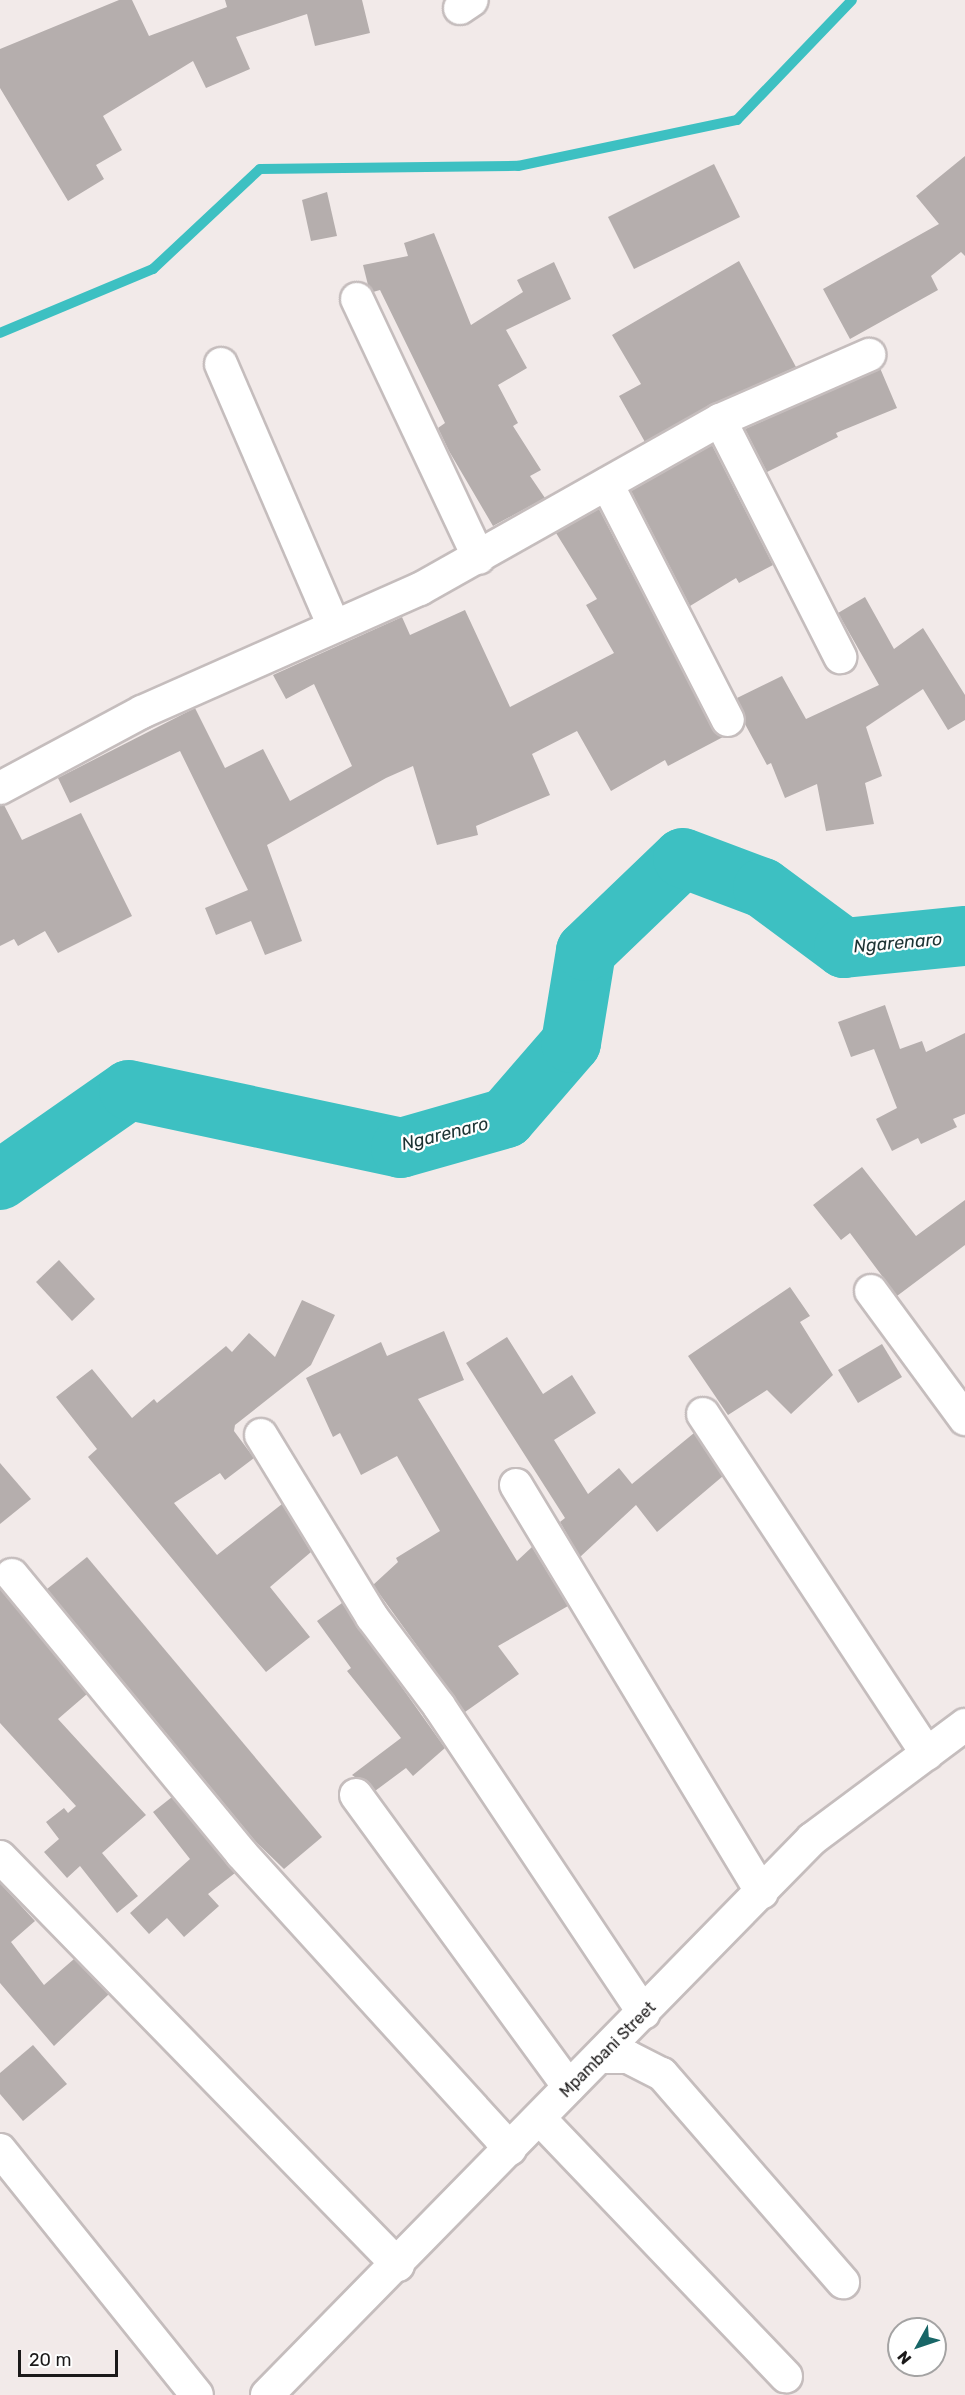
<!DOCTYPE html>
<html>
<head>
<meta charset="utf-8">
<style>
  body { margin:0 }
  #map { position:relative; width:965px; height:2395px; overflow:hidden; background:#f2eae9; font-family:Rubik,sans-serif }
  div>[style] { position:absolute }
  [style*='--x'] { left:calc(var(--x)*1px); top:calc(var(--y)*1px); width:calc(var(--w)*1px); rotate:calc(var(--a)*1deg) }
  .stream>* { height:10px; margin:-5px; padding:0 5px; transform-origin:5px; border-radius:5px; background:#3dc0c2 }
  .river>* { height:60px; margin:-30px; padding:0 30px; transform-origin:30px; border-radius:30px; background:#3dc0c2 }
  .building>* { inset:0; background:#b5aead }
  .roads { filter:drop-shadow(2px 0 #c5bdbd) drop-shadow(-2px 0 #c5bdbd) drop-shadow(0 2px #c5bdbd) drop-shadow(0 -2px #c5bdbd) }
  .minor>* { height:32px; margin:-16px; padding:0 16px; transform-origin:16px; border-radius:16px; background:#fff }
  span { translate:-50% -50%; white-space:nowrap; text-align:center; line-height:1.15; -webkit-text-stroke:4.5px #fff; paint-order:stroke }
  .street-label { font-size:16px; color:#1b1919 }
  .water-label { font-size:18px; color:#1d3434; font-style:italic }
  .north { position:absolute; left:887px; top:2317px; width:60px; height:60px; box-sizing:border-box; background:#fff; border:2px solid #a4a3a3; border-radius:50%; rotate:230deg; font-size:16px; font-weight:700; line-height:24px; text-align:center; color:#1b1919 }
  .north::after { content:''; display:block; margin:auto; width:21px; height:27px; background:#186667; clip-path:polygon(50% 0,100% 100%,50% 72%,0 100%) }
  .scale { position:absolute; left:18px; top:2350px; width:100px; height:27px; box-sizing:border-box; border:3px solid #1b1919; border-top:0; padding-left:8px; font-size:18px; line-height:21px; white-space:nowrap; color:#1b1919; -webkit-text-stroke:4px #fff; paint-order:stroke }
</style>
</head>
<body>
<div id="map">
  <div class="stream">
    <div style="--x:0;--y:333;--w:166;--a:-22.7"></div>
    <div style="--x:153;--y:269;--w:146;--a:-43.1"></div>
    <div style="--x:260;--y:169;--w:258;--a:-0.7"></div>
    <div style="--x:518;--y:166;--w:224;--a:-11.9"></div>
    <div style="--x:737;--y:120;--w:166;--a:-46.2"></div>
  </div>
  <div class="river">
    <div style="--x:0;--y:1180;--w:157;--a:-34.9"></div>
    <div style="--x:129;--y:1090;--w:278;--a:12"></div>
    <div style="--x:401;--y:1148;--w:109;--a:-15.9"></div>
    <div style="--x:506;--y:1118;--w:99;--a:-49.1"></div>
    <div style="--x:571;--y:1043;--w:93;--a:-80.7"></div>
    <div style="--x:586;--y:951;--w:134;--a:-43.8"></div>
    <div style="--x:683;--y:858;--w:85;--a:20.6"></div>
    <div style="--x:763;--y:888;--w:101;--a:36.5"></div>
    <div style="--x:844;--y:948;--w:122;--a:-5.7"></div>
  </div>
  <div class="building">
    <div style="clip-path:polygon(119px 0,132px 0,149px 36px,227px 7px,225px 0,362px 0,370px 33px,315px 46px,307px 14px,236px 37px,250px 69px,206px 88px,193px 61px,103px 116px,122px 150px,96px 165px,104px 179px,68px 201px,0 88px,0 49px)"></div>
    <div style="clip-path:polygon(965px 156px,965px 256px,961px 252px,931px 276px,938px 290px,850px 339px,823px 289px,939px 224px,916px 196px)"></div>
    <div style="clip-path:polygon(714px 164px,740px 217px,634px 269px,608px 217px)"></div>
    <div style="clip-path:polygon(327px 192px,337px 236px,311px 241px,302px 200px)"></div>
    <div style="clip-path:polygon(434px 233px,471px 325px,523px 292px,517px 280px,554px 262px,571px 299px,506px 330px,527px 368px,498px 385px,518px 423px,513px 426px,541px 470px,530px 476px,545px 498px,493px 526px,449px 451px,438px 428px,445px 423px,380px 290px,373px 292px,368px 285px,363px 265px,408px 256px,404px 243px)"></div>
    <div style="clip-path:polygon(739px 261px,796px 367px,713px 404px,645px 442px,619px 396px,641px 384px,612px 335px)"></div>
    <div style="clip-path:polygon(880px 368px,897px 408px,836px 433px,838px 437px,767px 472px,745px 429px)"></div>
    <div style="clip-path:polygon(712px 445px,773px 565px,739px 583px,736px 578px,690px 606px,631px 491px)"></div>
    <div style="clip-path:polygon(599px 509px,712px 728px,723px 737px,668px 766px,665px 760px,611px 791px,577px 731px,532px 754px,550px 795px,476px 826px,478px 835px,437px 845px,413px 766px,386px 778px,267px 845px,302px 941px,265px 955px,251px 921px,216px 935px,205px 908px,248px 890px,180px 751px,70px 803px,58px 778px,195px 708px,225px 768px,263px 749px,290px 801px,352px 766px,314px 684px,286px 699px,273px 675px,402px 617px,410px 635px,465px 610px,510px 707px,614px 653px,586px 605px,597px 599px,556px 533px)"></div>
    <div style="clip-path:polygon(865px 597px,894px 649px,923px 628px,965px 695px,965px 720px,948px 730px,923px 689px,866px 727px,882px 776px,865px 783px,874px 824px,826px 831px,817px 784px,785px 798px,771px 763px,767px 765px,745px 724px,737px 698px,782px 676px,806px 719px,879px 685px,838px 613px)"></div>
    <div style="clip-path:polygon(4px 805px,22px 840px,81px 813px,132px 916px,58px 953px,45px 931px,18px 946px,14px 939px,0 946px,0 806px)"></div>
    <div style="clip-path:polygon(885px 1005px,900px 1049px,922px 1041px,926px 1052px,965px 1033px,965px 1114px,953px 1119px,957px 1127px,921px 1144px,918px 1138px,892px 1151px,876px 1119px,897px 1108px,874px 1049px,851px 1057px,838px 1022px)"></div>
    <div style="clip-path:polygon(862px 1167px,916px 1236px,965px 1200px,965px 1245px,897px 1296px,850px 1233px,841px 1240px,813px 1205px)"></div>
    <div style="clip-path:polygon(59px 1260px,95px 1299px,72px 1321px,36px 1282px)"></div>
    <div style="clip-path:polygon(790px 1287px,810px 1316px,800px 1322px,833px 1375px,791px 1414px,767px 1390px,728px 1415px,688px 1356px)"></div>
    <div style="clip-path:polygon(302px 1300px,335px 1315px,311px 1365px,235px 1425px,234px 1431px,254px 1458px,225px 1480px,220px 1473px,174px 1503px,217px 1555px,282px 1504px,311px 1552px,270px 1587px,310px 1637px,266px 1672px,88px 1457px,97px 1449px,56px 1397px,92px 1369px,132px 1418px,154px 1399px,157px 1403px,226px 1346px,232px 1352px,249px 1333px,275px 1357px)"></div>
    <div style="clip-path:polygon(444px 1331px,464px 1380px,418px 1399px,517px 1561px,532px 1547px,568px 1606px,498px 1646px,519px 1674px,465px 1712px,373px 1585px,398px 1562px,396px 1558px,440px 1531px,397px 1456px,361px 1475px,340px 1433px,333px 1437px,306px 1378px,381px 1342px,387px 1356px)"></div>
    <div style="clip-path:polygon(507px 1337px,543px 1394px,572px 1375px,596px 1413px,554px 1440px,588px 1494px,619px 1468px,632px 1484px,694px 1433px,723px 1476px,657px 1532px,636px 1505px,580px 1557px,560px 1522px,565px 1518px,466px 1363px)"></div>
    <div style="clip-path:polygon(882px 1344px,902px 1377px,858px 1403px,838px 1370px)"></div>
    <div style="clip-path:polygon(0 1463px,31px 1499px,0 1524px)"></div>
    <div style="clip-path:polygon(87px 1557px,322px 1837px,284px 1869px,255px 1841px,47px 1589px)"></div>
    <div style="clip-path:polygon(0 1589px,87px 1694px,58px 1719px,146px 1815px,102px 1853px,138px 1896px,117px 1913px,80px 1866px,67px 1878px,44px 1852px,59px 1839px,46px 1822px,64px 1808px,68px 1813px,76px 1806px,0 1723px)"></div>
    <div style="clip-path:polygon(342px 1603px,445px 1748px,413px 1776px,406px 1768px,375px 1791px,352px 1775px,401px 1738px,347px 1671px,351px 1668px,317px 1621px)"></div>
    <div style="clip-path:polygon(172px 1797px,235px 1873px,208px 1894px,219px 1906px,184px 1937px,167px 1918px,149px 1934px,130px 1913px,190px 1859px,153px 1812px)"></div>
    <div style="clip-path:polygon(0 1883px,35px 1921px,11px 1942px,44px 1985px,74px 1959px,109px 1994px,54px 2046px,0 1983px)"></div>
    <div style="clip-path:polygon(33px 2045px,67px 2084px,23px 2121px,0 2094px,0 2073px)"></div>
  </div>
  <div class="roads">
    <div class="minor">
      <div style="--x:460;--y:8;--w:14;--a:-34"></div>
      <div style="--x:357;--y:299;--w:286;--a:64.8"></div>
      <div style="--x:221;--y:364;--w:285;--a:66.7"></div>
      <div style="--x:720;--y:420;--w:266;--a:63.1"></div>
      <div style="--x:607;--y:484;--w:265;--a:62.9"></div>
      <div style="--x:0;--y:788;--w:161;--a:-28.2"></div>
      <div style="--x:142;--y:712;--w:304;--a:-23.9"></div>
      <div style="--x:420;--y:589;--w:344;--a:-29.4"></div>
      <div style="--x:720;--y:420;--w:163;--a:-23.6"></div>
      <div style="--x:871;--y:1291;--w:159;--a:53.7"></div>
      <div style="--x:703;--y:1414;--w:407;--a:56.6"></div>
      <div style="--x:261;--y:1435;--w:213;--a:58.6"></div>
      <div style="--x:372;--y:1617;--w:111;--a:53"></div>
      <div style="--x:439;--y:1706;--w:369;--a:56.3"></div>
      <div style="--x:516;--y:1485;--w:476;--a:58.9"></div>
      <div style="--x:12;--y:1575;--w:360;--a:50.5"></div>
      <div style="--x:241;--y:1853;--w:400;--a:47.7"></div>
      <div style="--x:356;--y:1795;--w:361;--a:53.9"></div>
      <div style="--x:0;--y:1857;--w:570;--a:45.71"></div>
      <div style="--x:600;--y:2057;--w:28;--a:0"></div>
      <div style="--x:628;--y:2057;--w:38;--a:27"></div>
      <div style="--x:662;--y:2074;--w:276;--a:49"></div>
      <div style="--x:540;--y:2119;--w:356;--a:46.3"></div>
      <div style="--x:0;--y:2150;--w:314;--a:51.2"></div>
      <div style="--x:267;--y:2395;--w:779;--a:-45.57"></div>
      <div style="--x:812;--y:1839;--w:191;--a:-36.7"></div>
    </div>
  </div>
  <div class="street-label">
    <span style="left:608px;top:2050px;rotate:-45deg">Mpambani Street</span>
  </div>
  <div class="water-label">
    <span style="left:898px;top:943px;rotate:-5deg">Ngarenaro</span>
    <span style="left:445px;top:1134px;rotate:-14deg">Ngarenaro</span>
  </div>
  <div class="north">N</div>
  <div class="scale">20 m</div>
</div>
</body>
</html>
